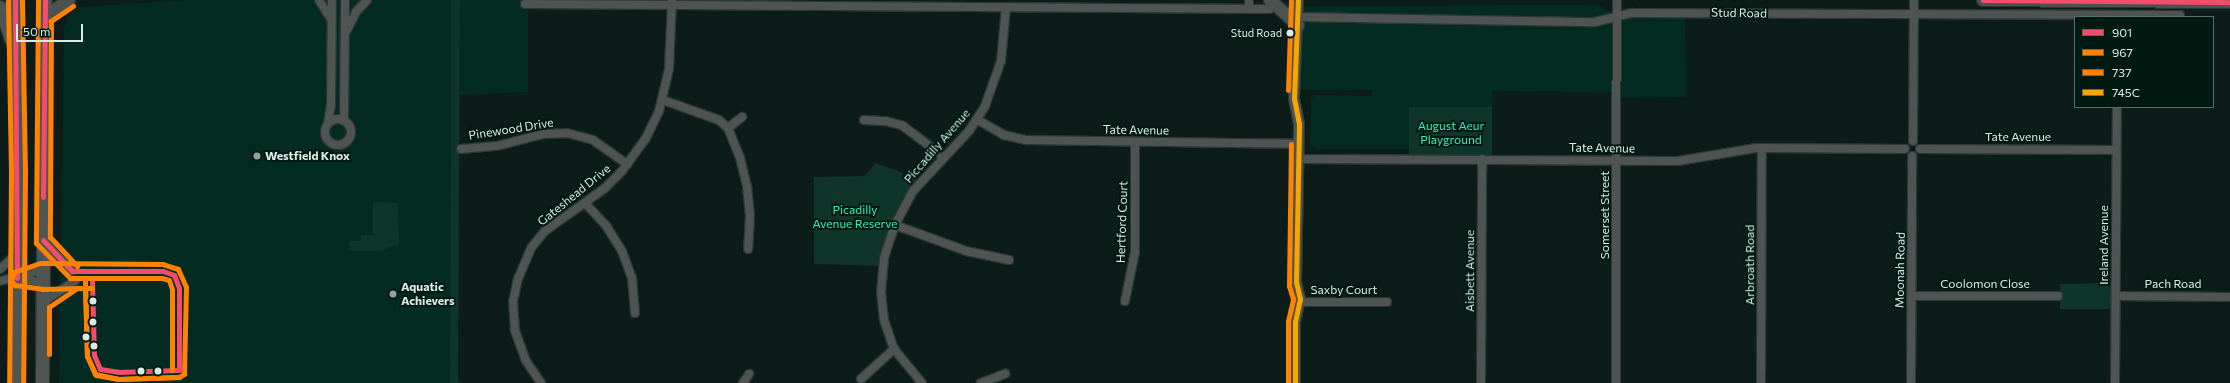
<!DOCTYPE html>
<html>
<head>
<meta charset="utf-8">
<style>
  body { margin:0 }
  #map { position:relative; width:2230px; height:383px; overflow:hidden; background:#0c1c18; font-family:Commissioner,sans-serif }
  div>[style] { position:absolute }
  [style*='--x'] { left:calc(var(--x)*1px); top:calc(var(--y)*1px); width:calc(var(--w)*1px); rotate:calc(var(--a)*1deg) }
  .built>* { inset:0; background:#042b21 }
  .green>* { inset:0; background:#0f352a }
  .roads { filter:drop-shadow(1px 0 #2b3734) drop-shadow(-1px 0 #2b3734) drop-shadow(0 1px #2b3734) drop-shadow(0 -1px #2b3734) }
  .minor>* { height:8px; margin:-4px; padding:0 4px; transform-origin:4px; border-radius:4px; background:#4d5452 }
  .minor>.ring { margin:-4px; padding:0; box-sizing:content-box; background:none; border:8px solid #4d5452; border-radius:50% }
  .tertiary>* { height:10px; margin:-5px; padding:0 5px; transform-origin:5px; border-radius:5px; background:#4d5452 }
  .primary>* { height:12px; margin:-6px; padding:0 6px; transform-origin:6px; border-radius:6px; background:#4b5250 }
  .trunk>* { height:13px; margin:-6.5px; padding:0 6.5px; transform-origin:6.5px; border-radius:6.5px; background:#4e5552 }
  .bus-1>* { height:5px; margin:-2.5px; padding:0 2.5px; transform-origin:2.5px; border-radius:2.5px; background:#f44d6c }
  .bus-2>* { height:5px; margin:-2.5px; padding:0 2.5px; transform-origin:2.5px; border-radius:2.5px; background:#ff8200 }
  .bus-3>* { height:5px; margin:-2.5px; padding:0 2.5px; transform-origin:2.5px; border-radius:2.5px; background:#ff8200 }
  .bus-4>* { height:5px; margin:-2.5px; padding:0 2.5px; transform-origin:2.5px; border-radius:2.5px; background:#f7a600 }
  .dots>* { width:11px; height:11px; translate:-50% -50%; box-sizing:border-box; border:2px solid #001a12; border-radius:50% }
  span { translate:-50% -50%; white-space:nowrap; text-align:center; line-height:1.15; -webkit-text-stroke:4px #001a12; paint-order:stroke }
  .bus-label { font-size:11px; color:#daebe5 }
  .right { translate:-100% -50%; text-align:right }
  .street-label { font-size:12px; color:#daebe5 }
  .park-label { font-size:12px; color:#2ff1c3 }
  .poi-label { font-size:12px; color:#daebe5; font-weight:700 }
  .left { translate:0 -50%; text-align:left }
  .legend { position:absolute; left:2074px; top:16px; width:140px; height:92px; box-sizing:border-box; background:#001a12; border:1px solid #576e66; margin:0; padding:5px 7px; list-style:none; font-size:12px; color:#daebe5 }
  .legend li { display:flex; align-items:center; gap:8px; height:20px }
  .legend b { width:20px; border:1px solid #576e66 }
  .scale { position:absolute; left:16px; top:24px; width:67px; height:18px; box-sizing:border-box; border:2px solid #daebe5; border-top:0; padding-left:5px; font-size:12px; line-height:14px; white-space:nowrap; color:#daebe5; -webkit-text-stroke:3px #001a12; paint-order:stroke }
</style>
</head>
<body>
<div id="map">
  <div class="built">
    <div style="clip-path:polygon(188px 0,451px 0,450px 383px,59px 383px,64px 29px,69px 14px,80px 7px)"></div>
    <div style="clip-path:polygon(460px 0,525px 0,525px 4px,528px 4px,528px 92px,460px 95px)"></div>
    <div style="clip-path:polygon(1599px 5px,1617px 16px,1685px 13px,1686px 97px,1617px 98px,1617px 92px,1492px 91px,1492px 107px,1409px 107px,1409px 149px,1316px 149px,1310px 143px,1311px 99px,1315px 95px,1372px 96px,1372px 90px,1295px 90px,1298px 6px)"></div>
  </div>
  <div class="green">
    <div style="clip-path:polygon(451px 0,460px 0,458px 381px,461px 383px,450px 383px)"></div>
    <div style="clip-path:polygon(1409px 107px,1492px 107px,1492px 159px,1409px 159px)"></div>
    <div style="clip-path:polygon(876px 163px,922px 180px,906px 203px,883px 266px,814px 264px,814px 177px,865px 176px)"></div>
    <div style="clip-path:polygon(373px 202px,398px 203px,399px 244px,381px 251px,349px 251px,350px 241px,361px 241px,361px 235px,373px 235px)"></div>
    <div style="clip-path:polygon(2116px 283px,2115px 309px,2060px 309px,2060px 284px)"></div>
  </div>
  <div class="roads">
    <div class="minor">
      <div style="--x:319;--y:0;--w:22;--a:58"></div>
      <div style="--x:1249;--y:0;--w:9;--a:90"></div>
      <div style="--x:525;--y:4;--w:745;--a:0.38"></div>
      <div style="--x:1298;--y:17;--w:297;--a:1"></div>
      <div style="--x:1595;--y:22;--w:38;--a:-14"></div>
      <div style="--x:1632;--y:13;--w:548;--a:0.21"></div>
      <div style="--x:346;--y:32;--w:22;--a:-63"></div>
      <div style="--x:356;--y:12;--w:16;--a:-47"></div>
      <div style="--x:663;--y:100;--w:59;--a:19.7"></div>
      <div style="--x:719;--y:120;--w:12;--a:42"></div>
      <div style="--x:728;--y:128;--w:32;--a:68"></div>
      <div style="--x:740;--y:158;--w:30;--a:76"></div>
      <div style="--x:747;--y:187;--w:28;--a:84"></div>
      <div style="--x:750;--y:215;--w:34;--a:93"></div>
      <div class="ring" style="left:325px;top:119px;width:18px;height:18px"></div>
      <div style="--x:864;--y:120;--w:22;--a:3"></div>
      <div style="--x:886;--y:121;--w:18;--a:16"></div>
      <div style="--x:903;--y:126;--w:51;--a:37.1"></div>
      <div style="--x:978;--y:120;--w:30;--a:30"></div>
      <div style="--x:1004;--y:135;--w:23;--a:13"></div>
      <div style="--x:1026;--y:140;--w:272;--a:0.8"></div>
      <div style="--x:344;--y:121;--w:121;--a:-89.5"></div>
      <div style="--x:328;--y:123;--w:18;--a:-81"></div>
      <div style="--x:331;--y:105;--w:105;--a:-89.5"></div>
      <div style="--x:728;--y:128;--w:18;--a:-38"></div>
      <div style="--x:1913;--y:141;--w:141;--a:-89.6"></div>
      <div style="--x:461;--y:149;--w:36;--a:-5"></div>
      <div style="--x:497;--y:146;--w:48;--a:-14.6"></div>
      <div style="--x:543;--y:134;--w:24;--a:-2"></div>
      <div style="--x:567;--y:133;--w:27;--a:15"></div>
      <div style="--x:593;--y:140;--w:42;--a:35.2"></div>
      <div style="--x:1920;--y:149;--w:196;--a:0.3"></div>
      <div style="--x:1297;--y:159;--w:381;--a:0.3"></div>
      <div style="--x:1678;--y:161;--w:79;--a:-9.5"></div>
      <div style="--x:1756;--y:148;--w:149;--a:0.4"></div>
      <div style="--x:585;--y:203;--w:33;--a:47"></div>
      <div style="--x:607;--y:227;--w:28;--a:58"></div>
      <div style="--x:622;--y:251;--w:29;--a:70"></div>
      <div style="--x:632;--y:278;--w:35;--a:85"></div>
      <div style="--x:895;--y:225;--w:76;--a:20.1"></div>
      <div style="--x:966;--y:251;--w:44;--a:11.8"></div>
      <div style="--x:43;--y:240;--w:42;--a:46.9"></div>
      <div style="--x:0;--y:269;--w:24;--a:-42"></div>
      <div style="--x:20;--y:279;--w:22;--a:8"></div>
      <div style="--x:0;--y:281;--w:43;--a:-14.7"></div>
      <div style="--x:1912;--y:296;--w:146;--a:0"></div>
      <div style="--x:2116;--y:296;--w:114;--a:0.5"></div>
      <div style="--x:1125;--y:301;--w:50;--a:-78.5"></div>
      <div style="--x:1135;--y:252;--w:110;--a:-90"></div>
      <div style="--x:1300;--y:302;--w:87;--a:0"></div>
      <div style="--x:42;--y:303;--w:40;--a:-34"></div>
      <div style="--x:861;--y:379;--w:45;--a:-42.3"></div>
      <div style="--x:541;--y:383;--w:27;--a:-124"></div>
      <div style="--x:526;--y:361;--w:33;--a:-110"></div>
      <div style="--x:515;--y:330;--w:28;--a:-94"></div>
      <div style="--x:513;--y:302;--w:24;--a:-78"></div>
      <div style="--x:518;--y:279;--w:34;--a:-67"></div>
      <div style="--x:531;--y:248;--w:22;--a:-51"></div>
      <div style="--x:545;--y:231;--w:74;--a:-35.6"></div>
      <div style="--x:605;--y:188;--w:24;--a:-45"></div>
      <div style="--x:622;--y:171;--w:41;--a:-54"></div>
      <div style="--x:646;--y:138;--w:30;--a:-64"></div>
      <div style="--x:659;--y:111;--w:43;--a:-76.6"></div>
      <div style="--x:669;--y:69;--w:68;--a:-87.5"></div>
      <div style="--x:743;--y:383;--w:11;--a:-56"></div>
      <div style="--x:922;--y:383;--w:44;--a:-129.5"></div>
      <div style="--x:894;--y:349;--w:31;--a:-109"></div>
      <div style="--x:884;--y:320;--w:27;--a:-96"></div>
      <div style="--x:881;--y:293;--w:35;--a:-85"></div>
      <div style="--x:884;--y:258;--w:35;--a:-72"></div>
      <div style="--x:895;--y:225;--w:40;--a:-62"></div>
      <div style="--x:914;--y:190;--w:81;--a:-47"></div>
      <div style="--x:969;--y:131;--w:30;--a:-57"></div>
      <div style="--x:985;--y:106;--w:48;--a:-70.4"></div>
      <div style="--x:1001;--y:61;--w:54;--a:-84.7"></div>
      <div style="--x:981;--y:383;--w:26;--a:-21"></div>
      <div style="--x:1481;--y:383;--w:224;--a:-89.7"></div>
      <div style="--x:1616;--y:383;--w:383;--a:-89.9"></div>
      <div style="--x:1761;--y:383;--w:235;--a:-89.8"></div>
      <div style="--x:1911;--y:383;--w:227;--a:-89.7"></div>
      <div style="--x:2115;--y:383;--w:276;--a:-89.6"></div>
    </div>
    <div class="tertiary">
      <div style="--x:1295;--y:383;--w:61;--a:-90"></div>
      <div style="--x:1295;--y:322;--w:24;--a:-78"></div>
      <div style="--x:1300;--y:299;--w:17;--a:-103"></div>
      <div style="--x:1296;--y:282;--w:158;--a:-88.9"></div>
      <div style="--x:1299;--y:124;--w:26;--a:-101"></div>
      <div style="--x:1294;--y:98;--w:98;--a:-87.7"></div>
    </div>
    <div class="primary">
      <div style="--x:1270;--y:0;--w:38;--a:42"></div>
      <div style="--x:1983;--y:0;--w:247;--a:0.5"></div>
      <div style="--x:44;--y:17;--w:30;--a:-34"></div>
    </div>
    <div class="trunk">
      <div style="--x:15;--y:0;--w:174;--a:89"></div>
      <div style="--x:18;--y:174;--w:209;--a:90.5"></div>
      <div style="--x:0;--y:7;--w:34;--a:71"></div>
      <div style="--x:42;--y:383;--w:383;--a:-89.6"></div>
    </div>
  </div>
  <div class="bus-1">
    <div style="--x:15;--y:0;--w:278;--a:89.6"></div>
    <div style="--x:1983;--y:0;--w:247;--a:0.5"></div>
    <div style="--x:43;--y:197;--w:197;--a:-89.4"></div>
    <div style="--x:43;--y:240;--w:42;--a:46.9"></div>
    <div style="--x:72;--y:271;--w:91;--a:0"></div>
    <div style="--x:163;--y:271;--w:12;--a:20"></div>
    <div style="--x:174;--y:275;--w:14;--a:69"></div>
    <div style="--x:179;--y:288;--w:82;--a:90"></div>
    <div style="--x:92;--y:281;--w:74;--a:88.5"></div>
    <div style="--x:94;--y:355;--w:15;--a:67"></div>
    <div style="--x:100;--y:369;--w:18;--a:9"></div>
    <div style="--x:118;--y:372;--w:61;--a:-1.9"></div>
  </div>
  <div class="bus-2">
    <div style="--x:8;--y:0;--w:174;--a:89"></div>
    <div style="--x:11;--y:174;--w:209;--a:90.5"></div>
    <div style="--x:38;--y:0;--w:243;--a:90.5"></div>
    <div style="--x:36;--y:243;--w:49;--a:45.8"></div>
    <div style="--x:70;--y:278;--w:92;--a:0"></div>
    <div style="--x:162;--y:278;--w:7;--a:16"></div>
    <div style="--x:169;--y:280;--w:9;--a:72"></div>
    <div style="--x:172;--y:289;--w:81;--a:90"></div>
    <div style="--x:85;--y:281;--w:75;--a:88.5"></div>
    <div style="--x:87;--y:356;--w:20;--a:66"></div>
    <div style="--x:95;--y:374;--w:24;--a:12"></div>
    <div style="--x:118;--y:379;--w:61;--a:-1.9"></div>
    <div style="--x:49;--y:354;--w:47;--a:-90"></div>
    <div style="--x:49;--y:307;--w:34;--a:-34"></div>
    <div style="--x:77;--y:288;--w:15;--a:0"></div>
  </div>
  <div class="bus-3">
    <div style="--x:22;--y:0;--w:174;--a:89"></div>
    <div style="--x:25;--y:174;--w:209;--a:90.5"></div>
    <div style="--x:73;--y:6;--w:27;--a:146"></div>
    <div style="--x:51;--y:21;--w:216;--a:90.3"></div>
    <div style="--x:50;--y:237;--w:40;--a:47"></div>
    <div style="--x:1288;--y:90;--w:90;--a:-88.1"></div>
    <div style="--x:40;--y:263;--w:28;--a:161"></div>
    <div style="--x:14;--y:272;--w:9;--a:108"></div>
    <div style="--x:11;--y:281;--w:6;--a:45"></div>
    <div style="--x:15;--y:285;--w:27;--a:8"></div>
    <div style="--x:42;--y:289;--w:43;--a:-1.3"></div>
    <div style="--x:85;--y:288;--w:68;--a:88.3"></div>
    <div style="--x:87;--y:356;--w:21;--a:65"></div>
    <div style="--x:96;--y:375;--w:22;--a:10"></div>
    <div style="--x:118;--y:379;--w:61;--a:-1.9"></div>
    <div style="--x:179;--y:377;--w:6;--a:-31"></div>
    <div style="--x:184;--y:374;--w:87;--a:-88.7"></div>
    <div style="--x:186;--y:287;--w:20;--a:-114"></div>
    <div style="--x:178;--y:269;--w:16;--a:-162"></div>
    <div style="--x:163;--y:264;--w:121;--a:-179.5"></div>
    <div style="--x:1288;--y:383;--w:62;--a:-90"></div>
    <div style="--x:1288;--y:321;--w:23;--a:-77"></div>
    <div style="--x:1293;--y:299;--w:14;--a:-107"></div>
    <div style="--x:1289;--y:286;--w:142;--a:-89.2"></div>
  </div>
  <div class="bus-4">
    <div style="--x:1295;--y:383;--w:61;--a:-90"></div>
    <div style="--x:1295;--y:322;--w:24;--a:-78"></div>
    <div style="--x:1300;--y:299;--w:17;--a:-103"></div>
    <div style="--x:1296;--y:282;--w:158;--a:-88.9"></div>
    <div style="--x:1299;--y:124;--w:26;--a:-101"></div>
    <div style="--x:1294;--y:98;--w:98;--a:-87.7"></div>
  </div>
  <div class="dots">
    <div style="left:1290px;top:33px;background:#daebe5"></div>
    <div style="left:257px;top:156px;background:#92a39d"></div>
    <div style="left:393px;top:294px;background:#92a39d"></div>
    <div style="left:93px;top:301px;background:#daebe5"></div>
    <div style="left:93px;top:322px;background:#daebe5"></div>
    <div style="left:86px;top:337px;background:#daebe5"></div>
    <div style="left:94px;top:346px;background:#daebe5"></div>
    <div style="left:141px;top:371px;background:#daebe5"></div>
    <div style="left:158px;top:371px;background:#daebe5"></div>
  </div>
  <div class="bus-label">
    <span class="right" style="left:1282px;top:33px">Stud Road</span>
  </div>
  <div class="street-label">
    <span style="left:1739px;top:13px;rotate:1deg">Stud Road</span>
    <span style="left:511px;top:129px;rotate:-9deg">Pinewood Drive</span>
    <span style="left:1136px;top:130px;rotate:1deg">Tate Avenue</span>
    <span style="left:2018px;top:137px">Tate Avenue</span>
    <span style="left:937px;top:146px;rotate:-49deg">Piccadilly Avenue</span>
    <span style="left:1602px;top:148px;rotate:1deg">Tate Avenue</span>
    <span style="left:574px;top:195px;rotate:-39deg">Gateshead Drive</span>
    <span style="left:1605px;top:215px;rotate:-90deg">Somerset Street</span>
    <span style="left:1122px;top:222px;rotate:-88deg">Hertford Court</span>
    <span style="left:2104px;top:245px;rotate:-90deg">Ireland Avenue</span>
    <span style="left:1750px;top:265px;rotate:-90deg">Arbroath Road</span>
    <span style="left:1900px;top:270px;rotate:-89deg">Moonah Road</span>
    <span style="left:1470px;top:271px;rotate:-90deg">Aisbett Avenue</span>
    <span style="left:1985px;top:284px">Coolomon Close</span>
    <span style="left:2173px;top:284px">Pach Road</span>
    <span style="left:1344px;top:290px">Saxby Court</span>
  </div>
  <div class="park-label">
    <span style="left:1451px;top:133px">August Aeur<br>Playground</span>
    <span style="left:855px;top:217px">Picadilly<br>Avenue Reserve</span>
  </div>
  <div class="poi-label">
    <span class="left" style="left:265px;top:156px">Westfield Knox</span>
    <span class="left" style="left:401px;top:294px">Aquatic<br>Achievers</span>
  </div>
  <ul class="legend">
  <li><b style="height:5px;background:#f44d6c"></b>901</li>
  <li><b style="height:5px;background:#ff8200"></b>967</li>
  <li><b style="height:5px;background:#ff8200"></b>737</li>
  <li><b style="height:5px;background:#f7a600"></b>745C</li>
  </ul>
  <div class="scale">50 m</div>
</div>
</body>
</html>
